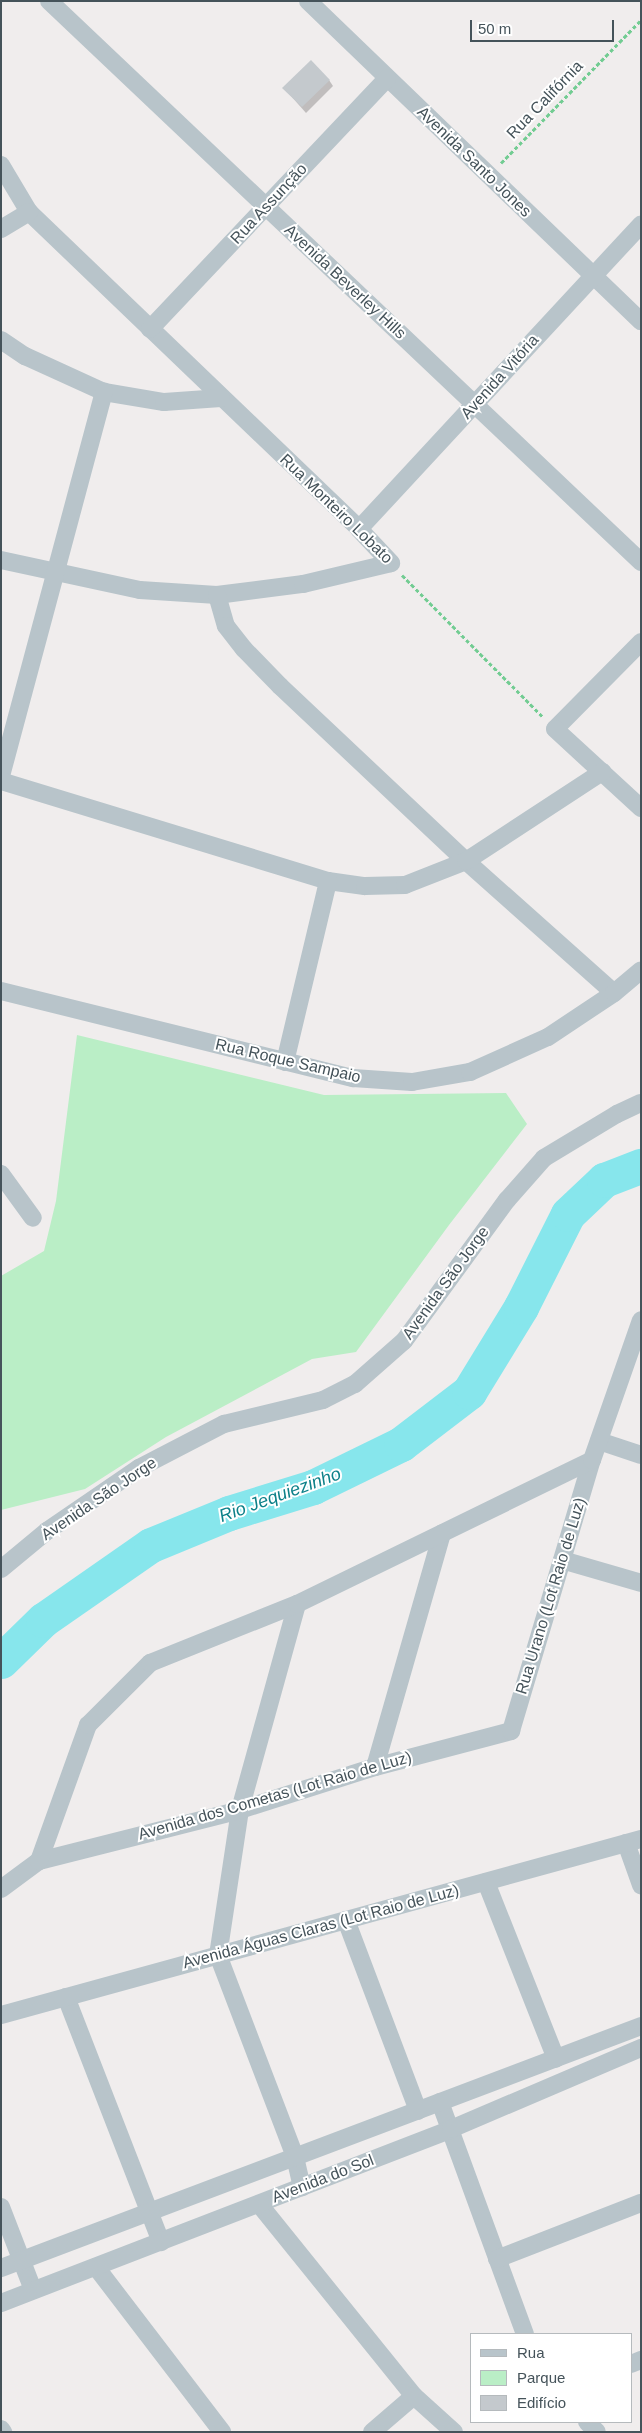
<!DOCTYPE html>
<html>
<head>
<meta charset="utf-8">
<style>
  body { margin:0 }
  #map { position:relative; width:642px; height:2433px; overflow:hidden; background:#f0eded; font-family:Helvetica,sans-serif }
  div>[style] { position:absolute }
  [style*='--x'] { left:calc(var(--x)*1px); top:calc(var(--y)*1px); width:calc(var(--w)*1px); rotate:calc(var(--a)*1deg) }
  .green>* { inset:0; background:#baeec6 }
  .shadow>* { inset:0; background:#0003 }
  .river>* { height:35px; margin:-17.5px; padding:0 17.5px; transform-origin:17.5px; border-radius:17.5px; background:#87e6ec }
  .building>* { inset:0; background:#c4c9cd }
  .path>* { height:3px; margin-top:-1.5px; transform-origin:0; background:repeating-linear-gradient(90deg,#72cc92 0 4px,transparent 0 6.5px) }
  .minor>* { height:18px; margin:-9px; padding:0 9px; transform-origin:9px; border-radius:9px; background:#b8c4ca }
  span { translate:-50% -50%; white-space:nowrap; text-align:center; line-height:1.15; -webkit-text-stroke:4px #fff; paint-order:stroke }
  .street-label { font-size:16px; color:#45535a }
  .water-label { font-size:18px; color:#0d8189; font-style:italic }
  .frame { position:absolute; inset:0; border:2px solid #45535a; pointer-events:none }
  .legend { position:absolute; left:470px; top:2333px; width:162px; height:90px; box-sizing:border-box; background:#fff; border:1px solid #b5babd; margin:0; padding:6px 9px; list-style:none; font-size:15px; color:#45535a }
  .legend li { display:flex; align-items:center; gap:10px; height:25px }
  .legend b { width:25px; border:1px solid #b5babd }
  .scale { position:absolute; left:470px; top:20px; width:144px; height:22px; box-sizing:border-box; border:2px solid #45535a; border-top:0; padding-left:6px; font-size:15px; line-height:18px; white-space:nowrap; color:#45535a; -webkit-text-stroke:4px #fff; paint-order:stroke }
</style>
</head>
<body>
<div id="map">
  <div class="green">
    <div style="clip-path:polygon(77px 1035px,324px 1095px,506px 1093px,527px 1124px,449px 1225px,356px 1352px,312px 1359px,166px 1437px,85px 1489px,1px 1510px,1px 1276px,44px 1251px,56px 1201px)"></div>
  </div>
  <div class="shadow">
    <div style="clip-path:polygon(329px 80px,333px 86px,306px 113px,284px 88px)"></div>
  </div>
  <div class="river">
    <div style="--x:1;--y:1661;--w:59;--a:-44.3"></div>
    <div style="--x:43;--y:1620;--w:131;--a:-34.8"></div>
    <div style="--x:151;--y:1545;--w:84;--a:-22.3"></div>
    <div style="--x:229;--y:1513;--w:88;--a:-17.2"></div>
    <div style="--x:313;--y:1487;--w:98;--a:-26"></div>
    <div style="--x:401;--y:1444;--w:86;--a:-37.4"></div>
    <div style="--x:469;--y:1392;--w:100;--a:-58.5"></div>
    <div style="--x:521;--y:1307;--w:104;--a:-63.2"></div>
    <div style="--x:568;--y:1214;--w:50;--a:-43.4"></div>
    <div style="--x:604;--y:1180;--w:40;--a:-21"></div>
  </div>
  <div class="building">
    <div style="clip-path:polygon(311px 60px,330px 80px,302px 107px,282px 88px)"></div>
  </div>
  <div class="path">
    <div style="--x:501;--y:163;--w:200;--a:-45.6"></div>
    <div style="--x:402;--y:575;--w:199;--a:45.2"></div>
  </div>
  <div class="minor">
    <div style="--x:49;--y:1;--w:816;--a:43.46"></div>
    <div style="--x:308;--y:1;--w:462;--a:43.9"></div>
    <div style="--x:1;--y:165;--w:55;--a:59.2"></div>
    <div style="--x:29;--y:212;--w:458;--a:43.8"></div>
    <div style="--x:359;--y:529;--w:47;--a:46.7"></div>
    <div style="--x:1;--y:229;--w:33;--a:-31"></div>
    <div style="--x:150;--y:329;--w:345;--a:-46.6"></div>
    <div style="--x:1;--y:340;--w:29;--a:34"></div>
    <div style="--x:25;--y:356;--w:87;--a:24.5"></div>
    <div style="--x:104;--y:392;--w:61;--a:9.5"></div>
    <div style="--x:164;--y:402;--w:57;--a:-4"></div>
    <div style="--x:359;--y:529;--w:415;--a:-47.2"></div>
    <div style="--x:1;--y:560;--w:142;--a:12.2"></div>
    <div style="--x:140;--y:590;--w:77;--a:3.7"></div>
    <div style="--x:217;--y:595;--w:87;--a:-7.3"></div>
    <div style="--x:303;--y:584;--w:90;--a:-13.4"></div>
    <div style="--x:217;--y:595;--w:32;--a:74"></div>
    <div style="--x:226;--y:626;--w:29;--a:52"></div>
    <div style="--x:244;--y:649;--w:52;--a:45.8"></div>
    <div style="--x:280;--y:686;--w:255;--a:43.3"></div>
    <div style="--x:466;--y:861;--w:198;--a:41.7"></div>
    <div style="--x:641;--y:642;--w:122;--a:134.7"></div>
    <div style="--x:555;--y:729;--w:117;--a:42.6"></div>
    <div style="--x:1;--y:776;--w:398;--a:-75"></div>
    <div style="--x:1;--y:781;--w:342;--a:17"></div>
    <div style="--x:328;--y:881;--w:37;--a:8"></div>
    <div style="--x:365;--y:886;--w:40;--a:-1.4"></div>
    <div style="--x:405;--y:885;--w:66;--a:-21.5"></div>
    <div style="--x:466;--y:861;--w:163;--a:-33.2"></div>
    <div style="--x:1;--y:991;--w:363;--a:13.9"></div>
    <div style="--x:353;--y:1078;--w:59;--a:3.9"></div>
    <div style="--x:412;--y:1082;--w:59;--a:-9.8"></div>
    <div style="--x:470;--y:1072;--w:85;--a:-24.2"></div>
    <div style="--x:548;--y:1037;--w:79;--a:-33.7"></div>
    <div style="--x:614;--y:993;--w:35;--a:-40"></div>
    <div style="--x:285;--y:1062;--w:186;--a:-76.6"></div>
    <div style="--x:1;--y:1174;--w:54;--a:54"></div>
    <div style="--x:599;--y:1441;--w:44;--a:18.4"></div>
    <div style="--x:562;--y:1560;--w:82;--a:16.2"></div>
    <div style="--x:1;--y:1569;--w:60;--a:-39.6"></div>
    <div style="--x:47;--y:1531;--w:112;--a:-34.4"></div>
    <div style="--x:139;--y:1468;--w:96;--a:-27.4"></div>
    <div style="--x:224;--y:1424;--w:102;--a:-13.6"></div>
    <div style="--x:323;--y:1400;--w:36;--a:-27"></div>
    <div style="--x:355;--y:1384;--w:65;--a:-41.3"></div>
    <div style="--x:404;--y:1341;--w:175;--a:-53.9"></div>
    <div style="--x:507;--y:1200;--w:56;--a:-48.6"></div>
    <div style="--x:544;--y:1158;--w:85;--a:-31.1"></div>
    <div style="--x:617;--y:1114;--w:26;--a:-25"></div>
    <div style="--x:297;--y:1604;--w:214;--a:105.5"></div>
    <div style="--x:240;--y:1810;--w:147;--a:98.6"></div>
    <div style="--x:218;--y:1955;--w:216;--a:69.1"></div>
    <div style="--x:295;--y:2157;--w:31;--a:77"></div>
    <div style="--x:375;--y:1767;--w:243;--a:-74"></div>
    <div style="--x:626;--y:1843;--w:45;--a:70.3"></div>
    <div style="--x:39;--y:1861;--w:207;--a:-14.2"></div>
    <div style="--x:240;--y:1810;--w:142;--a:-17.7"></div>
    <div style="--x:375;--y:1767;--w:141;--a:-14.8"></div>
    <div style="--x:511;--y:1731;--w:283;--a:-73.4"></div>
    <div style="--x:486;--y:1882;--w:190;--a:68.4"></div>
    <div style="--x:1;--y:1889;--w:47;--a:-36.4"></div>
    <div style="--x:39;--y:1861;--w:145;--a:-70.2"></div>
    <div style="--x:88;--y:1725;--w:88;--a:-45"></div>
    <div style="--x:150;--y:1663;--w:158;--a:-21.9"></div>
    <div style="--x:297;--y:1604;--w:328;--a:-26"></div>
    <div style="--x:592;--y:1460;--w:148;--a:-70.7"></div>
    <div style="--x:346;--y:1920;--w:204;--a:69.3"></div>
    <div style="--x:66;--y:1997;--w:263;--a:68.8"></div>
    <div style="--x:1;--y:2015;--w:664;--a:-15.38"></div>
    <div style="--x:440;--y:2102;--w:247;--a:69.9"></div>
    <div style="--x:259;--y:2204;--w:247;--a:51.1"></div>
    <div style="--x:414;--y:2396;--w:54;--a:42"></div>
    <div style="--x:1;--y:2207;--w:89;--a:68.9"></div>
    <div style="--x:497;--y:2259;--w:155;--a:-21.3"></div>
    <div style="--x:96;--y:2267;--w:208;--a:52.6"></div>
    <div style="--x:1;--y:2268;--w:684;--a:-20.71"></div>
    <div style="--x:1;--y:2303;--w:482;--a:-21.1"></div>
    <div style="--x:451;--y:2129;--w:207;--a:-23.1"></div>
    <div style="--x:631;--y:2364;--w:11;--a:-22"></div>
    <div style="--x:587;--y:2422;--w:14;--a:45"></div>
    <div style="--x:1;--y:2429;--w:4;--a:56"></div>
    <div style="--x:372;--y:2432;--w:55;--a:-40.6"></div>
  </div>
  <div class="street-label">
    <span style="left:545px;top:100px;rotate:-46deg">Rua Califórnia</span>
    <span style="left:474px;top:162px;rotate:44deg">Avenida Santo Jones</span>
    <span style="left:269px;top:204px;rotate:-47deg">Rua Assunção</span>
    <span style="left:345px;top:282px;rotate:43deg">Avenida Beverley Hills</span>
    <span style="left:500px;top:377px;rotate:-48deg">Avenida Vitória</span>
    <span style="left:336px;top:509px;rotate:44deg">Rua Monteiro Lobato</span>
    <span style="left:288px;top:1061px;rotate:13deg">Rua Roque Sampaio</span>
    <span style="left:446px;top:1283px;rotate:-54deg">Avenida São Jorge</span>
    <span style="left:99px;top:1499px;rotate:-34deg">Avenida São Jorge</span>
    <span style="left:551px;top:1596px;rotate:-73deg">Rua Urano (Lot Raio de Luz)</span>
    <span style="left:275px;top:1796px;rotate:-16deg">Avenida dos Cometas (Lot Raio de Luz)</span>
    <span style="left:321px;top:1927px;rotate:-15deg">Avenida Águas Claras (Lot Raio de Luz)</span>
    <span style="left:323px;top:2179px;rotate:-21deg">Avenida do Sol</span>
  </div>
  <div class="water-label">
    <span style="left:280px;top:1495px;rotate:-20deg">Rio Jequiezinho</span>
  </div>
  <div class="frame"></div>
  <ul class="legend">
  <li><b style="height:6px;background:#b8c4ca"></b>Rua</li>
  <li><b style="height:14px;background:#baeec6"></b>Parque</li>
  <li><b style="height:14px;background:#c4c9cd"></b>Edifício</li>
  </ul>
  <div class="scale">50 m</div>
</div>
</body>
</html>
